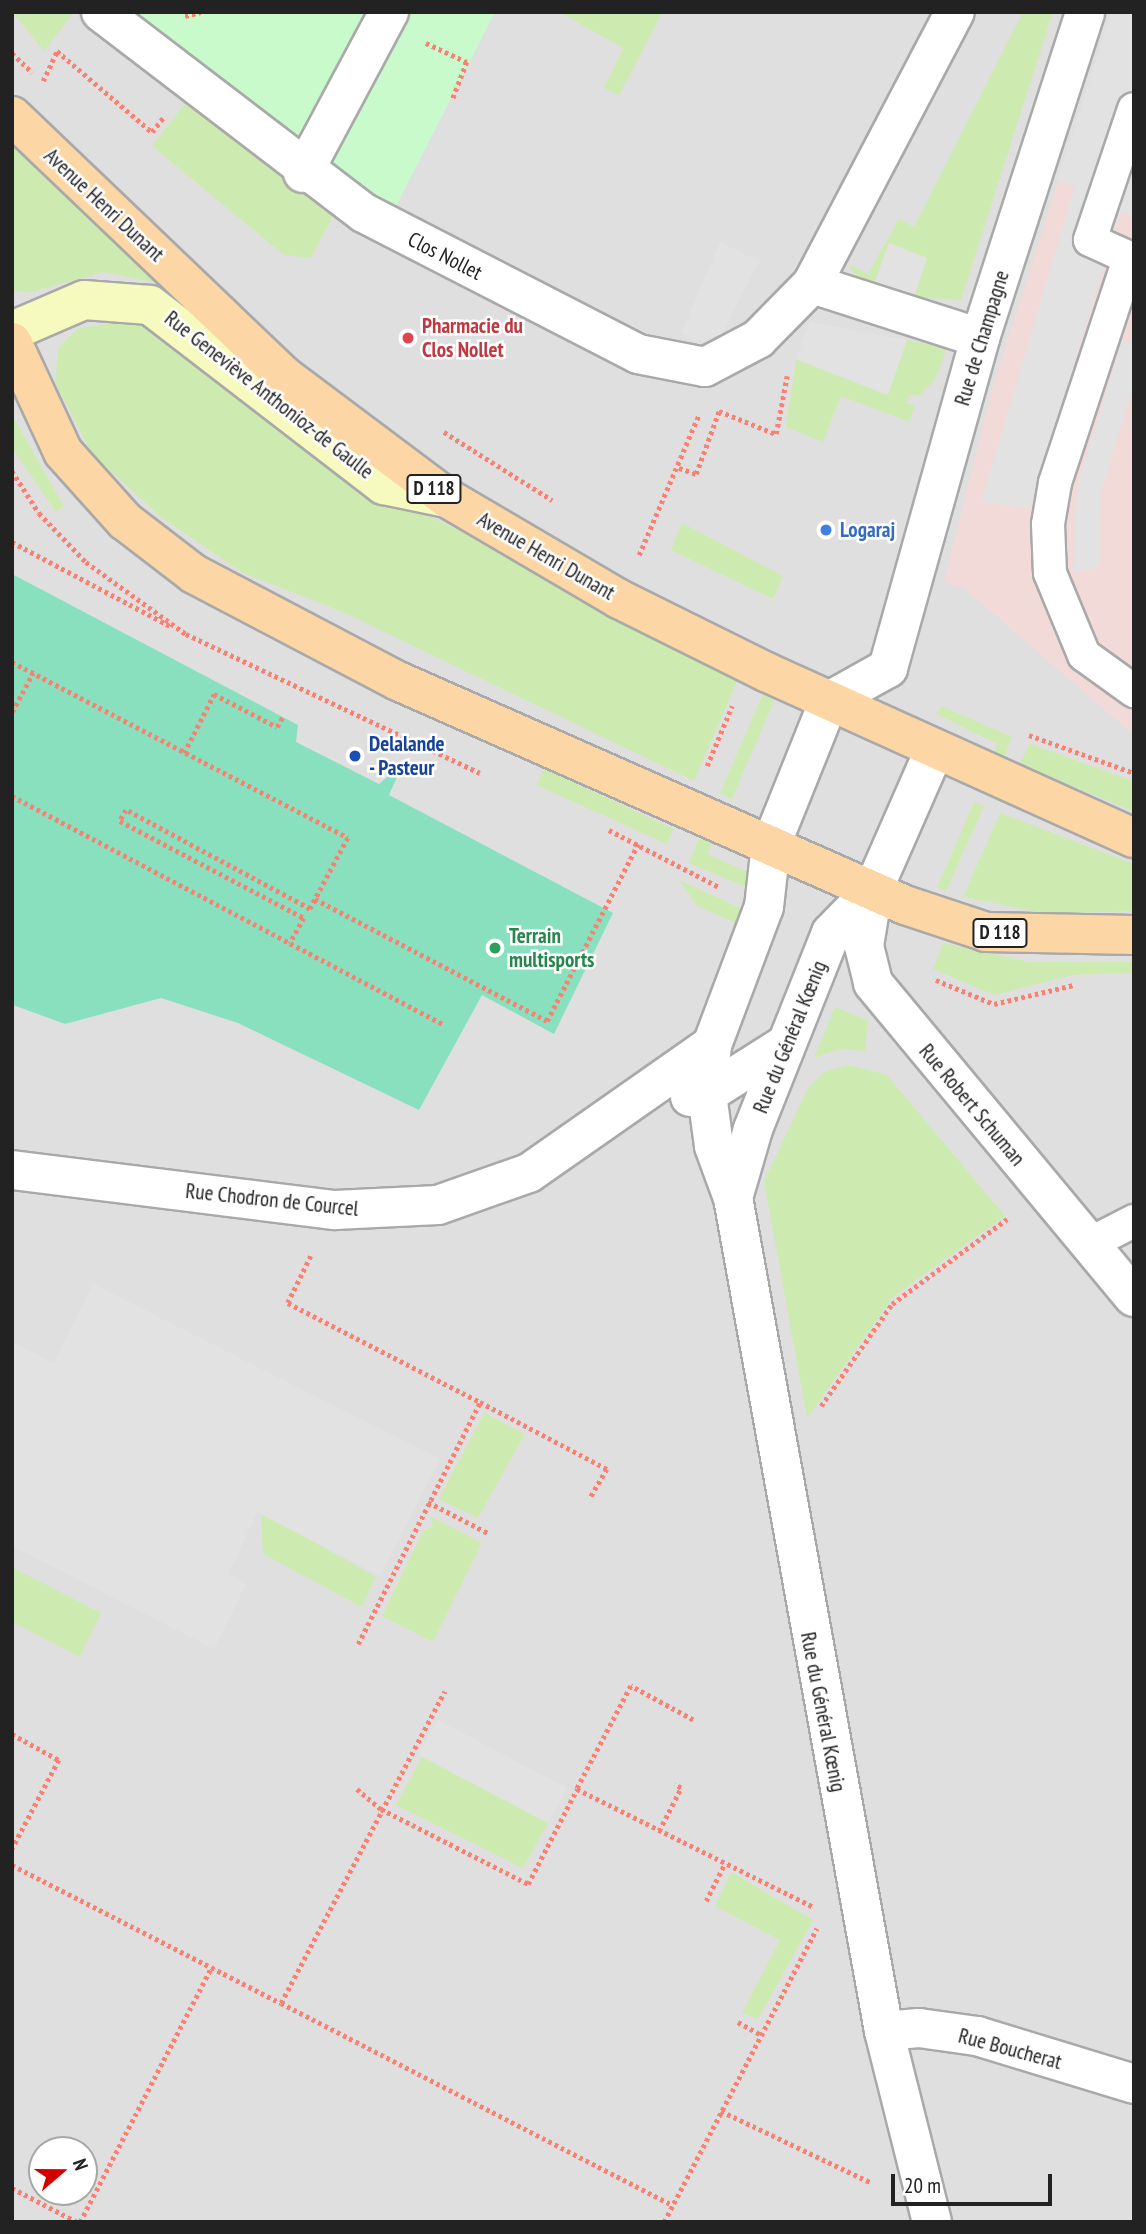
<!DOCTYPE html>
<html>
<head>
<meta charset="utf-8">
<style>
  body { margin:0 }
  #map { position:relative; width:1146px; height:2234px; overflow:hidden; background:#f2efe9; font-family:"PT Sans Narrow",sans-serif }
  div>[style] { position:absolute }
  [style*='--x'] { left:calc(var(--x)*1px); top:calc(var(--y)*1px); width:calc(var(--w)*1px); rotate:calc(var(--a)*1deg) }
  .residential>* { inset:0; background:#e0dfdf }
  .commercial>* { inset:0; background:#f2dad9 }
  .grass>* { inset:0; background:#cdebb0 }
  .park>* { inset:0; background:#c8facc }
  .pitch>* { inset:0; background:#88e0be }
  .parking>* { inset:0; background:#e2e2e2 }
  .path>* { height:4.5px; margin-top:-2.25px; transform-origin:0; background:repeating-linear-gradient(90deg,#fa8072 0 3.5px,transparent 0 7px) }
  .roads { filter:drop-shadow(2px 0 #a9a9a9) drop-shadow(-2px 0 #a9a9a9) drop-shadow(0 2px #a9a9a9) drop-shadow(0 -2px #a9a9a9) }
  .service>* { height:32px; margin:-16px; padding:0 16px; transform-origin:16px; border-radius:16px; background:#fff }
  .minor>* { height:38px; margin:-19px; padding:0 19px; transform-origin:19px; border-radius:19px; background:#fff }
  .secondary>* { height:38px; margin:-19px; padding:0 19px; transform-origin:19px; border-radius:19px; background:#f7fabf }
  .primary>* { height:38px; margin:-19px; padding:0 19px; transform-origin:19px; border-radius:19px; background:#fcd6a4 }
  .dots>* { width:19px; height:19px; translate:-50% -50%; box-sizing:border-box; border:4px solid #fff; border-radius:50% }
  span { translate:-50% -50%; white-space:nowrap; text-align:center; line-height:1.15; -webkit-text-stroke:5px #fff; paint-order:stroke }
  .shield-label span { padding:2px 5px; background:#fff; border:2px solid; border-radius:5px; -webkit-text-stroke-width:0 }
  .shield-label { font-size:19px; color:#222; font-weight:700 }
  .street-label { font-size:21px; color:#222 }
  .health-label { font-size:21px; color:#be3a42; font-weight:700 }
  .left { translate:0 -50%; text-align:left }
  .shop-label { font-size:21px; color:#366cbe; font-weight:700 }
  .transit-label { font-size:21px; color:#164399; font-weight:700 }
  .leisure-label { font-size:21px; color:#27864d; font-weight:700 }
  .frame { position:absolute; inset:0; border:14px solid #222; pointer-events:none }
  .north { position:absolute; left:28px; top:2136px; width:70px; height:70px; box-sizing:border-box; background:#fff; border:2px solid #a7a7a7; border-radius:50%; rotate:70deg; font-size:19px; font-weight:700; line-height:28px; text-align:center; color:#222 }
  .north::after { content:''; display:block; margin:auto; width:24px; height:32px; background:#d40000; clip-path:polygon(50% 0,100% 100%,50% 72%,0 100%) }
  .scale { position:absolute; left:891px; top:2174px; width:161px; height:32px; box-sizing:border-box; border:4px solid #222; border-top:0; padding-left:9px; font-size:21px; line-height:24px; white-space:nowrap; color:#222; -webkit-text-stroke:5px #fff; paint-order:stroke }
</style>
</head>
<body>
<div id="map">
  <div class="residential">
    <div style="clip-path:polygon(evenodd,12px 12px,1134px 12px,1134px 2222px,12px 2222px,12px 12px,42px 2150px,84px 2150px,84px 2192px,42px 2192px,42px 2150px)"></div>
  </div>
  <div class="commercial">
    <div style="clip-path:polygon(1112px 12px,1134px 12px,1134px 735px,965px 589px,944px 582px,992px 390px)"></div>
  </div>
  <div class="grass">
    <div style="clip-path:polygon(12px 12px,74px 12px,44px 51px)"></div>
    <div style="clip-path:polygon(559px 12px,663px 12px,619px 95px,604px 88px,623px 48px)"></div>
    <div style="clip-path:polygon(1023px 12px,1053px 12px,961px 300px,914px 297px,927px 258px,889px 244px,874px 284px,853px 273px,849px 264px,868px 274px,899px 219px,914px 227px)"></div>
    <div style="clip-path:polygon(186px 102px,334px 214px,311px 258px,284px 255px,152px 146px)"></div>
    <div style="clip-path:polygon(12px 136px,161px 284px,104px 272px,28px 293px,12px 290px)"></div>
    <div style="clip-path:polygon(128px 321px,150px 326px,390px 499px,533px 563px,739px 677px,694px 781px,345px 613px,243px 573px,162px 518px,92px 454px,55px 382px,58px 349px,66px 339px,79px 328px)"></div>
    <div style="clip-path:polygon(907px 340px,947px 348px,935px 380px,919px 396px,910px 394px,906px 403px,915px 406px,909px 422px,841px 396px,823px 442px,786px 427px,796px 359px,887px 395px)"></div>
    <div style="clip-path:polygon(12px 415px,64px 506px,56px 512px,12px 448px)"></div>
    <div style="clip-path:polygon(682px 523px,783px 576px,773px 599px,671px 550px)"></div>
    <div style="clip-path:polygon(765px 689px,777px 694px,732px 799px,720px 793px)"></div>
    <div style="clip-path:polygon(942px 706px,1012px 737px,1003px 761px,992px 756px,998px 744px,936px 714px)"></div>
    <div style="clip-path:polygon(1030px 744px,1134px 781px,1134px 811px,1019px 765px)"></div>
    <div style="clip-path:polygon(544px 769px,674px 829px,667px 844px,536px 785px)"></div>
    <div style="clip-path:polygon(974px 802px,984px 806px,946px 891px,937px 888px)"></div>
    <div style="clip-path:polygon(1000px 813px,1134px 864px,1134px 911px,1048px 914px,963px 897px)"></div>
    <div style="clip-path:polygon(699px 838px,713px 843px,707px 854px,752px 874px,746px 887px,689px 863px)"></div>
    <div style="clip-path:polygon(679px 880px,753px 914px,748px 928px,697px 906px)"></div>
    <div style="clip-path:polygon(943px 943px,1031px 962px,1134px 962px,1134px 973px,1073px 975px,994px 995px,933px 969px)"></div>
    <div style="clip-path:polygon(835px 1007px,868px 1021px,865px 1051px,839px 1049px,814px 1058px)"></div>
    <div style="clip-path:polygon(850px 1065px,887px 1075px,1005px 1216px,894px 1296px,807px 1418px,764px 1181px,809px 1086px,826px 1071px)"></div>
    <div style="clip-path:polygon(484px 1413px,525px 1434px,478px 1518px,439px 1499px)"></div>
    <div style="clip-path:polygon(261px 1512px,376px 1577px,362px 1607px,263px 1554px)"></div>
    <div style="clip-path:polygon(430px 1516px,482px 1543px,433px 1642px,382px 1616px,423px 1531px,433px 1527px)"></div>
    <div style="clip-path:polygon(12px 1567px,101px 1613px,80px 1657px,12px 1622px)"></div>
    <div style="clip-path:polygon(422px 1757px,548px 1823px,523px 1868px,396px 1805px)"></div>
    <div style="clip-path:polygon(731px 1872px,813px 1920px,758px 2019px,742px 2013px,780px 1940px,715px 1906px)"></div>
  </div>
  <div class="park">
    <div style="clip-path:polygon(129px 12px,495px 12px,392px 214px)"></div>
  </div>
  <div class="pitch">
    <div style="clip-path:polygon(12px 574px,298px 725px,296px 742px,379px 784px,391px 774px,397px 777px,389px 795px,613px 913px,554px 1034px,482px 995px,419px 1110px,238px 1023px,161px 998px,65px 1024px,13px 1005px)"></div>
  </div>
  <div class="parking">
    <div style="clip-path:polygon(1112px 12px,1134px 12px,1134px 215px,1121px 212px,1030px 508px,981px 502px,1075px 187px,1057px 179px)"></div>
    <div style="clip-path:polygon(720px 242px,759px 261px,716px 346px,681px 333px)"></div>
    <div style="clip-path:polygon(889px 243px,927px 258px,914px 297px,874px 284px)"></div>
    <div style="clip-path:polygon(810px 322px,907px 340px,888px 395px,796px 359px)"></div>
    <div style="clip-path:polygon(1122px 340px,1134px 344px,1134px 384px,1101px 492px,1099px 567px,1073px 573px,1077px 488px)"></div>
    <div style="clip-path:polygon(93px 1284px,440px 1459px,380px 1576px,257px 1512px,229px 1574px,246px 1584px,214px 1649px,12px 1546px,12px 1342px,54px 1363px)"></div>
    <div style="clip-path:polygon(438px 1720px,567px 1788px,548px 1823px,419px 1755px)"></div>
  </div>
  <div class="path">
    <div style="--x:185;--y:16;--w:16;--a:-14"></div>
    <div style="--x:426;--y:43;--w:45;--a:24.9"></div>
    <div style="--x:467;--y:62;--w:40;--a:111"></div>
    <div style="--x:12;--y:53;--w:28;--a:44"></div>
    <div style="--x:43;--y:81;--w:33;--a:-65"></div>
    <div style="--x:57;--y:51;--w:125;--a:40.5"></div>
    <div style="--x:152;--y:132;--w:18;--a:-52"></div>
    <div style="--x:444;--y:432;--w:128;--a:32.2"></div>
    <div style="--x:679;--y:468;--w:18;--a:19"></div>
    <div style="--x:696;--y:474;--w:67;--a:-69.9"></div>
    <div style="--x:719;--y:411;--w:61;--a:22"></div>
    <div style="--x:776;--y:434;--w:59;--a:-79.3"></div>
    <div style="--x:12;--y:471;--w:50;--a:57.3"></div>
    <div style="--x:39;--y:513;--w:68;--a:46.2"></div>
    <div style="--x:86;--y:562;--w:123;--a:35.8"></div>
    <div style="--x:186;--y:634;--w:325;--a:25.3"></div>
    <div style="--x:12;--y:542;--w:179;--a:28"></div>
    <div style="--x:639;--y:555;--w:153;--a:-66.9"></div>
    <div style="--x:12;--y:662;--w:379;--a:27.6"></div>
    <div style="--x:348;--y:838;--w:81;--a:118.2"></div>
    <div style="--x:310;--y:909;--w:209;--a:-151.7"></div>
    <div style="--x:126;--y:810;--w:13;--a:119"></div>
    <div style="--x:120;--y:821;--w:208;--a:27.8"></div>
    <div style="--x:304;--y:918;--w:29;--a:119"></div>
    <div style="--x:12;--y:712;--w:44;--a:-61.7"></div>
    <div style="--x:1029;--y:735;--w:112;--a:19.9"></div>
    <div style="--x:184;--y:753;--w:66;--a:-63"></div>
    <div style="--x:214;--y:694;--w:71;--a:27.6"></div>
    <div style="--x:277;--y:727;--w:13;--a:-61"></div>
    <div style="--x:707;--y:766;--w:65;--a:-67.4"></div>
    <div style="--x:12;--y:796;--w:488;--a:27.9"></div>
    <div style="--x:609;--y:830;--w:124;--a:27.4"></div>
    <div style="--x:315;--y:899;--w:262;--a:27.7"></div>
    <div style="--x:547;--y:1021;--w:199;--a:-62.8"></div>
    <div style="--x:936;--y:980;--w:63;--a:22.5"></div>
    <div style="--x:994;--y:1004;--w:82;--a:-13.4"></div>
    <div style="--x:311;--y:1256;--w:52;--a:116.1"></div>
    <div style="--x:288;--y:1303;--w:216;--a:27.3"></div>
    <div style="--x:821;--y:1406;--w:124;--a:-55.2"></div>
    <div style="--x:892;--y:1304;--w:143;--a:-36.5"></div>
    <div style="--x:428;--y:1502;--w:68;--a:27.3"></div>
    <div style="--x:358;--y:1644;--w:271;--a:-63.2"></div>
    <div style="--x:480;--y:1402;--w:144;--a:27.8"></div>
    <div style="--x:607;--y:1469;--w:34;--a:120"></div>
    <div style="--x:693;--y:1720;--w:71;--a:-151.3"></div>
    <div style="--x:631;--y:1686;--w:116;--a:117.7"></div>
    <div style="--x:577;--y:1789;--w:265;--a:26.5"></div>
    <div style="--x:12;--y:1734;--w:54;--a:29"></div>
    <div style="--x:59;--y:1760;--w:101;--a:117.8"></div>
    <div style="--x:357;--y:1789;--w:31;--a:40"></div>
    <div style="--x:381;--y:1809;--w:165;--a:27"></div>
    <div style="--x:528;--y:1884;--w:107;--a:-62.7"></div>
    <div style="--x:659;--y:1831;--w:48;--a:-62.9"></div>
    <div style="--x:681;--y:1788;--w:7;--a:-153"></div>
    <div style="--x:12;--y:1865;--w:302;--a:27.2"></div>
    <div style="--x:281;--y:2003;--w:352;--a:-62.3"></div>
    <div style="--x:706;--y:1901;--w:42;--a:-63.4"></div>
    <div style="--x:281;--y:2003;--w:441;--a:27.3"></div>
    <div style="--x:738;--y:2022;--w:25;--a:29"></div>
    <div style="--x:721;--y:2111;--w:167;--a:25.5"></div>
    <div style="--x:12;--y:2188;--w:73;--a:27.6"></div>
    <div style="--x:80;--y:2222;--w:286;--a:-62.7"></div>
    <div style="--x:664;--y:2222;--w:331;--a:-62.5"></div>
  </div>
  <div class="roads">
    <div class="service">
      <div style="--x:1134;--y:109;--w:138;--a:108.6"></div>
      <div style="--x:1090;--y:240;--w:48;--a:24.4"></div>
      <div style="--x:1129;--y:259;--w:236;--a:108.3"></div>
      <div style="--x:1055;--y:483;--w:42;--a:99.7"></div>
      <div style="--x:1048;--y:524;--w:49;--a:87.7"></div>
      <div style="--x:1050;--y:573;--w:89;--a:67.5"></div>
      <div style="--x:1084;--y:655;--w:62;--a:35.8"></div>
      <div style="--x:1089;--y:1244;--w:51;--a:-27.1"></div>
    </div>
    <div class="minor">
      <div style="--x:101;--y:12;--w:331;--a:37.4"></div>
      <div style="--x:364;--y:213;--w:308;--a:27.2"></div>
      <div style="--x:638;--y:354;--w:68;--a:11"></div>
      <div style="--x:705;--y:367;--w:60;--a:-27.8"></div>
      <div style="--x:758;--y:339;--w:77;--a:-45.5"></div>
      <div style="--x:812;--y:284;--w:307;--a:-62.3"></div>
      <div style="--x:303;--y:173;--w:183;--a:-61.9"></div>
      <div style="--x:812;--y:284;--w:176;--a:17.8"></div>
      <div style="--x:934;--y:751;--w:152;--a:113.7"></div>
      <div style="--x:873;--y:890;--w:57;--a:99.1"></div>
      <div style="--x:864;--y:946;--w:38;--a:76"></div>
      <div style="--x:873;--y:983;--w:408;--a:50.3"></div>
      <div style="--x:690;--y:1097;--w:17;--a:-10"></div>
      <div style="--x:707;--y:1094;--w:93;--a:-32.3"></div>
      <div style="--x:12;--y:1170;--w:325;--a:7.1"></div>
      <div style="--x:335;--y:1210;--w:103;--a:-2.8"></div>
      <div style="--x:438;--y:1205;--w:96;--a:-19.4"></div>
      <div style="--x:529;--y:1173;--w:223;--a:-35"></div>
      <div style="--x:733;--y:1198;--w:72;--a:-73.8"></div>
      <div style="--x:753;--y:1129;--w:211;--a:-68.3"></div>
      <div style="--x:831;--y:933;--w:60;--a:-45.7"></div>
      <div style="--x:884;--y:2031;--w:35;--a:-5"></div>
      <div style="--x:919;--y:2028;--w:59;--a:7.9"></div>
      <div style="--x:977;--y:2036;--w:164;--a:17"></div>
      <div style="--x:932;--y:2222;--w:197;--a:-104.1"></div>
      <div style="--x:884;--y:2031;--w:847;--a:-100.27"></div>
      <div style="--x:733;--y:1198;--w:55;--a:-110.1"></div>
      <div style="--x:714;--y:1146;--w:52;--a:-97.7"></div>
      <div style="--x:707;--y:1094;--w:49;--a:-84.2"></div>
      <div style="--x:712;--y:1045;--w:147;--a:-69.4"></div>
      <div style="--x:764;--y:907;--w:62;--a:-83.6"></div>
      <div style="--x:771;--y:845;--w:155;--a:-68.1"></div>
      <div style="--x:829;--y:701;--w:68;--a:-29.2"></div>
      <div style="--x:888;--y:668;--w:343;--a:-74.4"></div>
      <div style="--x:980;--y:338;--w:342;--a:-72.1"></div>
    </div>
    <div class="secondary">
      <div style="--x:12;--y:331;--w:78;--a:-23.3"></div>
      <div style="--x:84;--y:300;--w:66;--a:4.3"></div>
      <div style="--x:150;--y:305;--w:295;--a:37.6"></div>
      <div style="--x:384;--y:485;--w:64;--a:11.7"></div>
    </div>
    <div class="primary">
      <div style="--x:12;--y:116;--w:375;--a:43.7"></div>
      <div style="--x:283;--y:375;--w:205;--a:36.9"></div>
      <div style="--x:447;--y:498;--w:199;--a:30.4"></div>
      <div style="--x:619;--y:599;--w:164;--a:26.4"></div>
      <div style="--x:766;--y:672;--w:404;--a:24.3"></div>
      <div style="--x:12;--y:342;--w:121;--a:65.1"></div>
      <div style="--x:63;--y:452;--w:93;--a:48.1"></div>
      <div style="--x:125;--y:521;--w:87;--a:37.5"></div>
      <div style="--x:194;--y:574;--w:230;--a:27.7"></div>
      <div style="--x:398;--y:681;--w:554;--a:23.84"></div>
      <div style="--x:905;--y:905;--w:85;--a:18.4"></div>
      <div style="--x:986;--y:932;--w:148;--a:1.2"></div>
    </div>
  </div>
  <div class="dots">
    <div style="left:408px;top:338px;background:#e0444e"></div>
    <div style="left:826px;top:530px;background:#3f7fe0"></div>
    <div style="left:355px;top:756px;background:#1a4fb4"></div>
    <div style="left:495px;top:948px;background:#2e9e5b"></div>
  </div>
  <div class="shield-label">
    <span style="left:434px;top:489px">D 118</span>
    <span style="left:1000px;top:933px">D 118</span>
  </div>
  <div class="street-label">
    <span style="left:104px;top:205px;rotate:43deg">Avenue Henri Dunant</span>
    <span style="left:445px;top:256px;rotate:27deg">Clos Nollet</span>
    <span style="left:982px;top:338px;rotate:-73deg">Rue de Champagne</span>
    <span style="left:269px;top:395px;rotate:38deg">Rue Geneviève Anthonioz-de Gaulle</span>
    <span style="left:546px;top:556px;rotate:30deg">Avenue Henri Dunant</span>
    <span style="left:790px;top:1037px;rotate:-68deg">Rue du Général Kœnig</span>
    <span style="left:972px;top:1105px;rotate:50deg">Rue Robert Schuman</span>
    <span style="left:272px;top:1200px;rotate:6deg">Rue Chodron de Courcel</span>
    <span style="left:823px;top:1712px;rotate:79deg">Rue du Général Kœnig</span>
    <span style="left:1010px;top:2049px;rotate:15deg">Rue Boucherat</span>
  </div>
  <div class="health-label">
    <span class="left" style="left:422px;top:338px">Pharmacie du<br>Clos Nollet</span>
  </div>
  <div class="shop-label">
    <span class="left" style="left:840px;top:530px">Logaraj</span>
  </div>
  <div class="transit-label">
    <span class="left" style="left:369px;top:756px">Delalande<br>- Pasteur</span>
  </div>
  <div class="leisure-label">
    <span class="left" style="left:509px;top:948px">Terrain<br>multisports</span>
  </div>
  <div class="frame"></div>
  <div class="north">N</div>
  <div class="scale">20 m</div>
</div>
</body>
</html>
